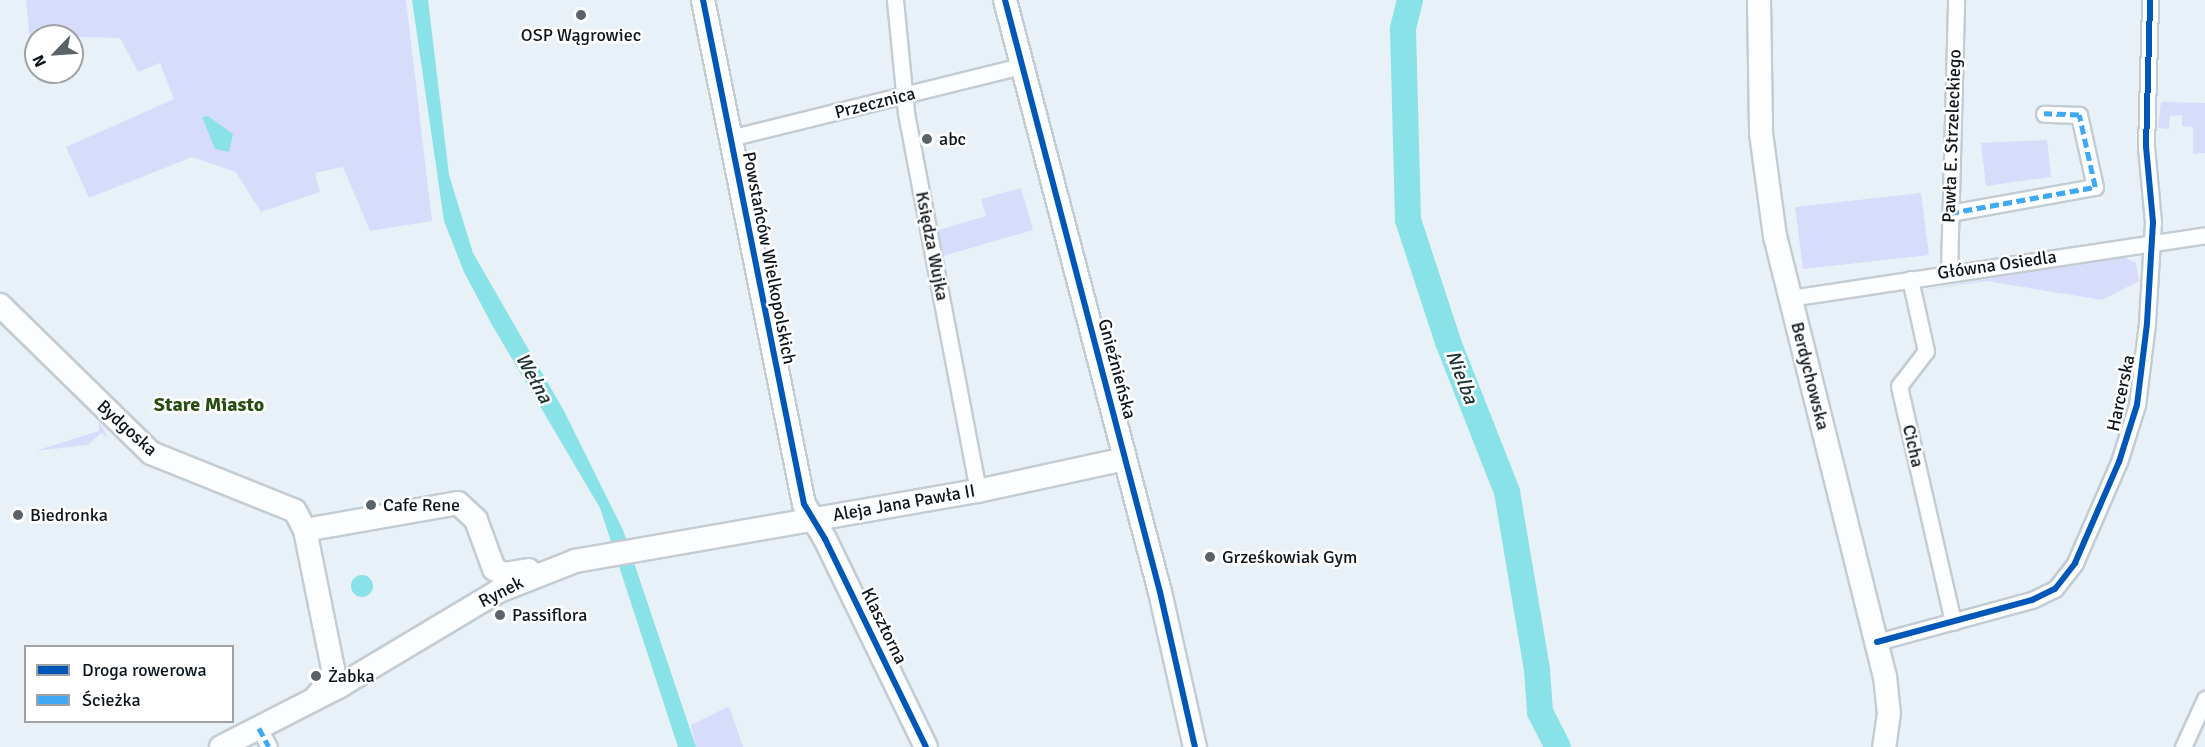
<!DOCTYPE html>
<html>
<head>
<meta charset="utf-8">
<style>
  body { margin:0 }
  #map { position:relative; width:2205px; height:747px; overflow:hidden; background:#e9f1f8; font-family:Signika,sans-serif }
  div>[style] { position:absolute }
  [style*='--x'] { left:calc(var(--x)*1px); top:calc(var(--y)*1px); width:calc(var(--w)*1px); rotate:calc(var(--a)*1deg) }
  .green>* { inset:0; background:#d7dcfa }
  .water>* { inset:0; background:#89e2e8 }
  .round { border-radius:50% }
  .river>* { height:26px; margin:-13px; padding:0 13px; transform-origin:13px; border-radius:13px; background:#89e2e8 }
  .roads { filter:drop-shadow(2px 0 #c3ccd3) drop-shadow(-2px 0 #c3ccd3) drop-shadow(0 2px #c3ccd3) drop-shadow(0 -2px #c3ccd3) }
  .street>* { height:15px; margin:-7.5px; padding:0 7.5px; transform-origin:7.5px; border-radius:7.5px; background:#fcfdfe }
  .secondary>* { height:22px; margin:-11px; padding:0 11px; transform-origin:11px; border-radius:11px; background:#fcfdfe }
  .quiet>* { height:4.5px; margin-top:-2.25px; transform-origin:0; background:repeating-linear-gradient(90deg,#3fa9f5 0 9px,transparent 0 13.5px) }
  .cycleway>* { height:6px; margin:-3px; padding:0 3px; transform-origin:3px; border-radius:3px; background:#0057b8 }
  .dots>* { width:16px; height:16px; translate:-50% -50%; box-sizing:border-box; border:3px solid #fff; border-radius:50% }
  span { translate:-50% -50%; white-space:nowrap; text-align:center; line-height:1.15; -webkit-text-stroke:5px #fff; paint-order:stroke }
  .poi-label { font-size:18px; color:#0d161d }
  .left { translate:0 -50%; text-align:left }
  .street-label { font-size:18px; color:#0d161d }
  .water-label { font-size:20px; color:#1c3233; font-style:italic }
  .neighbourhood-label { font-size:20px; color:#274e10; font-weight:700 }
  .legend { position:absolute; left:24px; top:645px; width:210px; height:78px; box-sizing:border-box; background:#fff; border:2px solid #9ea2a5; margin:0; padding:8px 10px; list-style:none; font-size:18px; color:#0d161d }
  .legend li { display:flex; align-items:center; gap:12px; height:30px }
  .legend b { width:30px; border:2px solid #9ea2a5 }
  .north { position:absolute; left:24px; top:24px; width:60px; height:60px; box-sizing:border-box; background:#fff; border:2px solid #9ea2a5; border-radius:50%; rotate:245deg; font-size:16px; font-weight:700; line-height:24px; text-align:center; color:#0d161d }
  .north::after { content:''; display:block; margin:auto; width:21px; height:27px; background:#5a636a; clip-path:polygon(50% 0,100% 100%,50% 72%,0 100%) }
</style>
</head>
<body>
<div id="map">
  <div class="green">
    <div style="clip-path:polygon(26px 0,406px 0,432px 221px,370px 231px,343px 167px,315px 173px,320px 192px,261px 212px,236px 172px,192px 157px,89px 198px,66px 147px,174px 99px,160px 63px,138px 72px,120px 38px,36px 36px,36px 42px,30px 42px)"></div>
    <div style="clip-path:polygon(2161px 102px,2205px 103px,2205px 153px,2193px 154px,2193px 127px,2182px 126px,2182px 115px,2170px 116px,2169px 129px,2158px 128px)"></div>
    <div style="clip-path:polygon(2047px 140px,2051px 177px,1986px 186px,1981px 143px)"></div>
    <div style="clip-path:polygon(1021px 188px,1033px 230px,943px 256px,938px 230px,986px 216px,981px 199px)"></div>
    <div style="clip-path:polygon(1921px 193px,1929px 255px,1803px 269px,1795px 207px)"></div>
    <div style="clip-path:polygon(2122px 256px,2136px 263px,2139px 281px,2102px 300px,1987px 281px,1917px 291px)"></div>
    <div style="clip-path:polygon(99px 421px,108px 438px,101px 433px,88px 445px,35px 451px,99px 431px)"></div>
    <div style="clip-path:polygon(729px 706px,743px 747px,696px 747px,691px 725px)"></div>
  </div>
  <div class="water">
    <div style="clip-path:polygon(412px 0,428px 0,449px 175px,473px 253px,564px 411px,623px 530px,696px 747px,678px 747px,600px 508px,492px 325px,464px 272px,444px 221px)"></div>
    <div style="clip-path:polygon(208px 116px,233px 134px,229px 152px,215px 149px,202px 117px)"></div>
    <div class="round" style="left:351px;top:575px;width:22px;height:22px"></div>
  </div>
  <div class="river">
    <div style="--x:1410;--y:0;--w:30;--a:104"></div>
    <div style="--x:1403;--y:29;--w:191;--a:88.5"></div>
    <div style="--x:1408;--y:220;--w:128;--a:71.8"></div>
    <div style="--x:1448;--y:342;--w:161;--a:68.5"></div>
    <div style="--x:1507;--y:492;--w:181;--a:80.4"></div>
    <div style="--x:1537;--y:670;--w:42;--a:85.9"></div>
    <div style="--x:1540;--y:712;--w:39;--a:63"></div>
  </div>
  <div class="roads">
    <div class="street">
      <div style="--x:895;--y:0;--w:114;--a:84.4"></div>
      <div style="--x:906;--y:113;--w:385;--a:79.2"></div>
      <div style="--x:730;--y:138;--w:300;--a:-13.9"></div>
      <div style="--x:1950;--y:213;--w:147;--a:-10.2"></div>
      <div style="--x:2095;--y:187;--w:74;--a:-102.5"></div>
      <div style="--x:2079;--y:115;--w:35;--a:-178"></div>
      <div style="--x:1949;--y:272;--w:272;--a:-88.5"></div>
      <div style="--x:1910;--y:279;--w:74;--a:77.5"></div>
      <div style="--x:1926;--y:351;--w:44;--a:127.6"></div>
      <div style="--x:1899;--y:386;--w:242;--a:77.1"></div>
      <div style="--x:1790;--y:298;--w:420;--a:-8.6"></div>
      <div style="--x:1877;--y:642;--w:161;--a:-15.2"></div>
      <div style="--x:2032;--y:600;--w:25;--a:-26"></div>
      <div style="--x:2055;--y:589;--w:33;--a:-52"></div>
      <div style="--x:2075;--y:563;--w:110;--a:-66.5"></div>
      <div style="--x:2119;--y:462;--w:60;--a:-72.5"></div>
      <div style="--x:2137;--y:405;--w:83;--a:-83"></div>
      <div style="--x:2147;--y:323;--w:101;--a:-86.6"></div>
      <div style="--x:2153;--y:222;--w:75;--a:-95.3"></div>
      <div style="--x:2146;--y:147;--w:147;--a:-88.4"></div>
      <div style="--x:259;--y:728;--w:21;--a:62"></div>
      <div style="--x:2183;--y:747;--w:53;--a:-65.4"></div>
    </div>
    <div class="secondary">
      <div style="--x:703;--y:0;--w:514;--a:78.67"></div>
      <div style="--x:804;--y:504;--w:41;--a:59"></div>
      <div style="--x:825;--y:539;--w:231;--a:64.1"></div>
      <div style="--x:1005;--y:0;--w:612;--a:75.33"></div>
      <div style="--x:1160;--y:592;--w:159;--a:77.3"></div>
      <div style="--x:1759;--y:0;--w:133;--a:89.1"></div>
      <div style="--x:1761;--y:133;--w:104;--a:82.3"></div>
      <div style="--x:1775;--y:236;--w:454;--a:76"></div>
      <div style="--x:1885;--y:676;--w:37;--a:84"></div>
      <div style="--x:1889;--y:713;--w:34;--a:98"></div>
      <div style="--x:0;--y:305;--w:211;--a:44.4"></div>
      <div style="--x:151;--y:453;--w:155;--a:21.9"></div>
      <div style="--x:295;--y:511;--w:21;--a:62"></div>
      <div style="--x:305;--y:530;--w:142;--a:78.6"></div>
      <div style="--x:333;--y:669;--w:9;--a:96"></div>
      <div style="--x:332;--y:678;--w:25;--a:130"></div>
      <div style="--x:305;--y:530;--w:155;--a:-10"></div>
      <div style="--x:458;--y:503;--w:25;--a:43"></div>
      <div style="--x:476;--y:520;--w:52;--a:69.8"></div>
      <div style="--x:494;--y:569;--w:11;--a:27"></div>
      <div style="--x:504;--y:574;--w:25;--a:-9"></div>
      <div style="--x:221;--y:747;--w:134;--a:-27.1"></div>
      <div style="--x:340;--y:686;--w:185;--a:-30.9"></div>
      <div style="--x:499;--y:591;--w:82;--a:-21.5"></div>
      <div style="--x:575;--y:561;--w:409;--a:-9.9"></div>
      <div style="--x:978;--y:491;--w:150;--a:-12.3"></div>
    </div>
  </div>
  <div class="quiet">
    <div style="--x:1950;--y:213;--w:147;--a:-10.2"></div>
    <div style="--x:2095;--y:187;--w:74;--a:-102.5"></div>
    <div style="--x:2079;--y:115;--w:35;--a:-178"></div>
    <div style="--x:259;--y:728;--w:21;--a:62"></div>
  </div>
  <div class="cycleway">
    <div style="--x:703;--y:0;--w:514;--a:78.67"></div>
    <div style="--x:804;--y:504;--w:41;--a:59"></div>
    <div style="--x:825;--y:539;--w:231;--a:64.1"></div>
    <div style="--x:1005;--y:0;--w:612;--a:75.33"></div>
    <div style="--x:1160;--y:592;--w:159;--a:77.3"></div>
    <div style="--x:1877;--y:642;--w:161;--a:-15.2"></div>
    <div style="--x:2032;--y:600;--w:25;--a:-26"></div>
    <div style="--x:2055;--y:589;--w:33;--a:-52"></div>
    <div style="--x:2075;--y:563;--w:110;--a:-66.5"></div>
    <div style="--x:2119;--y:462;--w:60;--a:-72.5"></div>
    <div style="--x:2137;--y:405;--w:83;--a:-83"></div>
    <div style="--x:2147;--y:323;--w:101;--a:-86.6"></div>
    <div style="--x:2153;--y:222;--w:75;--a:-95.3"></div>
    <div style="--x:2146;--y:147;--w:147;--a:-88.4"></div>
  </div>
  <div class="dots">
    <div style="left:581px;top:15px;background:#5a636a"></div>
    <div style="left:927px;top:139px;background:#5a636a"></div>
    <div style="left:371px;top:505px;background:#5a636a"></div>
    <div style="left:18px;top:515px;background:#5a636a"></div>
    <div style="left:1210px;top:557px;background:#5a636a"></div>
    <div style="left:500px;top:615px;background:#5a636a"></div>
    <div style="left:316px;top:676px;background:#5a636a"></div>
  </div>
  <div class="poi-label">
    <span style="left:581px;top:35px">OSP Wągrowiec</span>
    <span class="left" style="left:939px;top:139px">abc</span>
    <span class="left" style="left:383px;top:505px">Cafe Rene</span>
    <span class="left" style="left:30px;top:515px">Biedronka</span>
    <span class="left" style="left:1222px;top:557px">Grześkowiak Gym</span>
    <span class="left" style="left:512px;top:615px">Passiflora</span>
    <span class="left" style="left:328px;top:676px">Żabka</span>
  </div>
  <div class="street-label">
    <span style="left:875px;top:103px;rotate:-14deg">Przecznica</span>
    <span style="left:1952px;top:136px;rotate:-88deg">Pawła E. Strzeleckiego</span>
    <span style="left:932px;top:246px;rotate:79deg">Księdza Wujka</span>
    <span style="left:769px;top:258px;rotate:79deg">Powstańców Wielkopolskich</span>
    <span style="left:1997px;top:265px;rotate:-8deg">Główna Osiedla</span>
    <span style="left:1117px;top:369px;rotate:75deg">Gnieźnieńska</span>
    <span style="left:1810px;top:376px;rotate:76deg">Berdychowska</span>
    <span style="left:2121px;top:393px;rotate:-78deg">Harcerska</span>
    <span style="left:127px;top:428px;rotate:42deg">Bydgoska</span>
    <span style="left:1913px;top:446px;rotate:77deg">Cicha</span>
    <span style="left:904px;top:503px;rotate:-10deg">Aleja Jana Pawła II</span>
    <span style="left:501px;top:592px;rotate:-27deg">Rynek</span>
    <span style="left:884px;top:626px;rotate:64deg">Klasztorna</span>
  </div>
  <div class="water-label">
    <span style="left:1462px;top:377px;rotate:69deg">Nielba</span>
    <span style="left:534px;top:378px;rotate:61deg">Wełna</span>
  </div>
  <div class="neighbourhood-label">
    <span style="left:209px;top:404px">Stare Miasto</span>
  </div>
  <ul class="legend">
  <li><b style="height:8px;background:#0057b8"></b>Droga rowerowa</li>
  <li><b style="height:8px;background:#3fa9f5"></b>Ścieżka</li>
  </ul>
  <div class="north">N</div>
</div>
</body>
</html>
